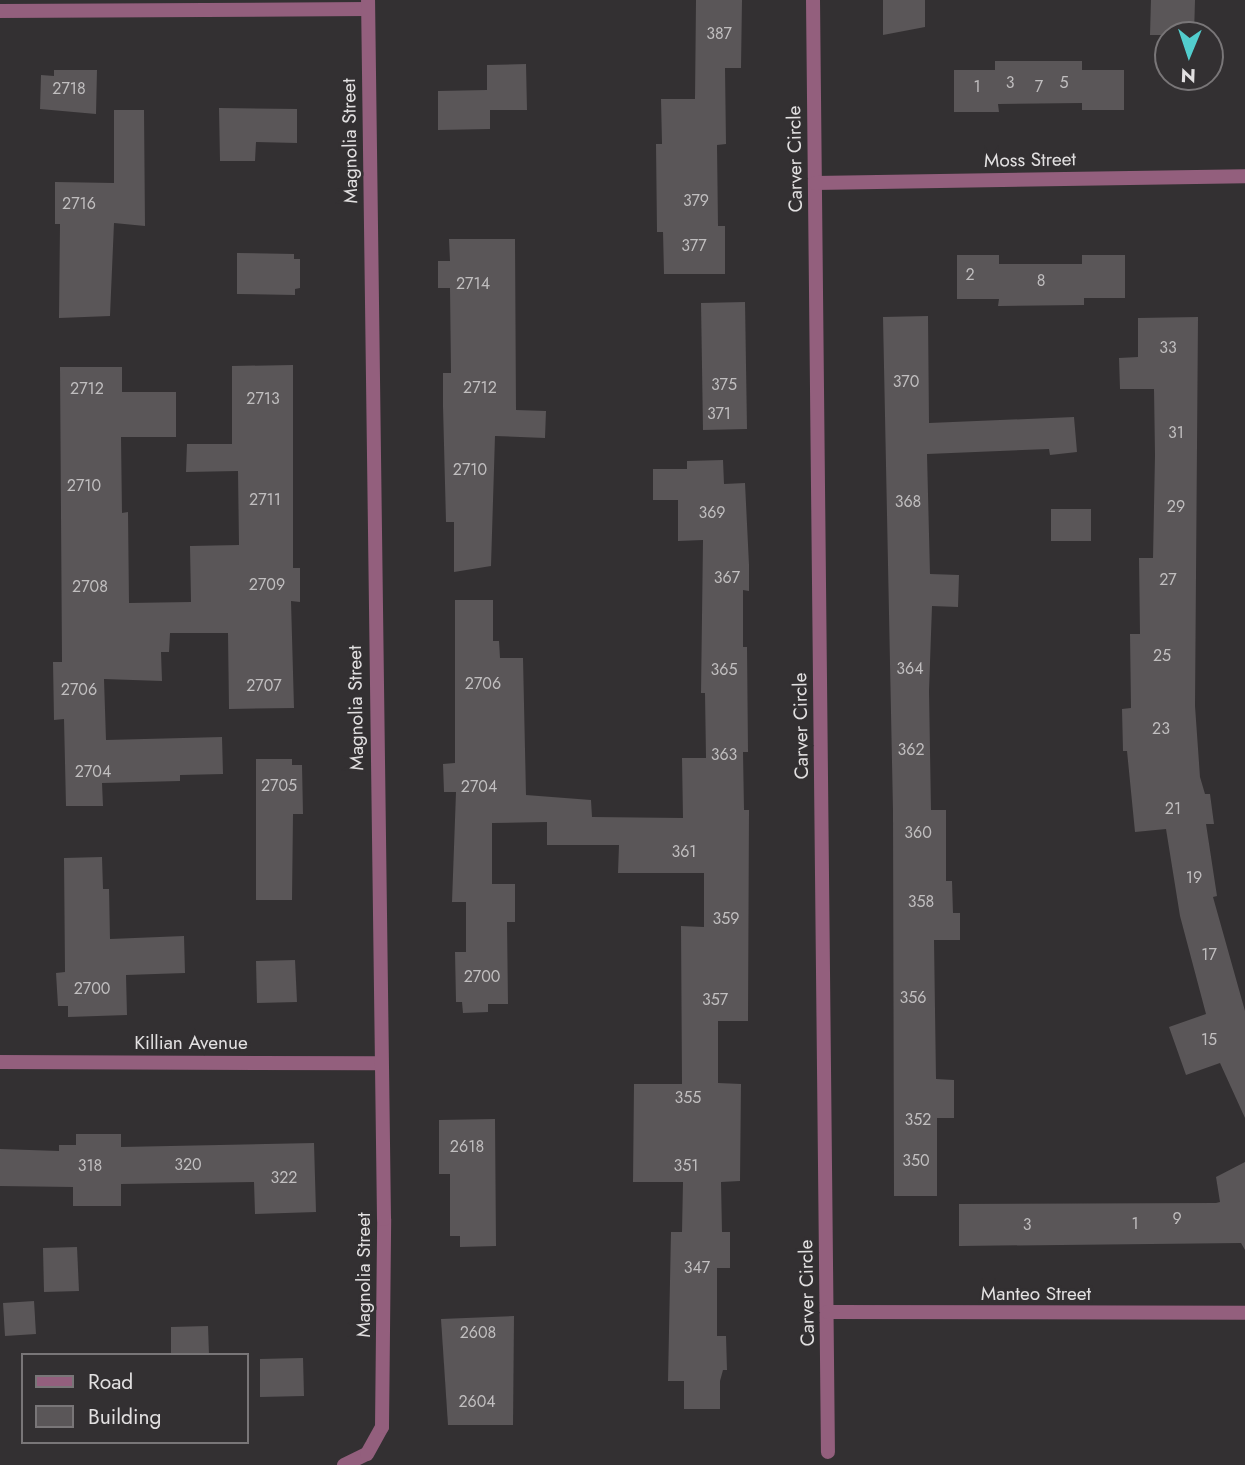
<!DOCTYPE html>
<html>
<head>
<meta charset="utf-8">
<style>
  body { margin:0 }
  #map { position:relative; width:1245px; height:1465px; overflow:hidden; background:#333032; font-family:Jost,sans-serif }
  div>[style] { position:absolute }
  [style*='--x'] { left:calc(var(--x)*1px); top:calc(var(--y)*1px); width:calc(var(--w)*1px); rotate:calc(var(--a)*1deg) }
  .building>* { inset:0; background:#5a5658 }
  .minor>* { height:14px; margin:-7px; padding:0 7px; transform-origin:7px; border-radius:7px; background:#935f7d }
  span { translate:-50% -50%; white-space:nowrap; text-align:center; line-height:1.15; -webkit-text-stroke:5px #333032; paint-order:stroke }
  .number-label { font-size:16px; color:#c0bebf }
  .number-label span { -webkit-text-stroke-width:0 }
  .street-label { font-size:19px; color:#e2e0e1 }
  .legend { position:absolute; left:21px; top:1353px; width:228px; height:91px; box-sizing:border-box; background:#333032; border:2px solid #797678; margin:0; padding:9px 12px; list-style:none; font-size:21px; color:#e2e0e1 }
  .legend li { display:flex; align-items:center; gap:14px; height:35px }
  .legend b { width:35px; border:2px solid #797678 }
  .north { position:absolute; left:1154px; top:21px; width:70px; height:70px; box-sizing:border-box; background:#333032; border:2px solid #797678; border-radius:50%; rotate:182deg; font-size:19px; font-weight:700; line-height:28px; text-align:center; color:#e2e0e1 }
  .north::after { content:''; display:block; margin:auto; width:24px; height:32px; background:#52cdcd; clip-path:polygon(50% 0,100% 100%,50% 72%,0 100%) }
</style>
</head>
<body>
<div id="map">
  <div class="building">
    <div style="clip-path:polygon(696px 0,742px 0,741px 68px,725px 68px,726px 144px,717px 145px,718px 226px,725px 226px,725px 274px,664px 274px,663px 232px,657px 232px,656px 144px,662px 144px,661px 99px,695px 99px)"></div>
    <div style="clip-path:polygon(883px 0,925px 0,925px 27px,883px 35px)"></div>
    <div style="clip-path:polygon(1151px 0,1195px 0,1194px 35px,1150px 35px)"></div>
    <div style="clip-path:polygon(995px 61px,1082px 61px,1082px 70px,1124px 70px,1124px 110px,1082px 110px,1082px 103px,998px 104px,999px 112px,954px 112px,954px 70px,995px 70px)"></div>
    <div style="clip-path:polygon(526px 64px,527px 110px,490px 110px,490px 129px,438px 130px,438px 91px,487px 90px,487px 65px)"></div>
    <div style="clip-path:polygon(54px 70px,97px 70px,96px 114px,40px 109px,41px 75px,54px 76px)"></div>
    <div style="clip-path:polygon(219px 108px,297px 109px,297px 143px,256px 142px,255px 161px,220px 161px)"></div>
    <div style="clip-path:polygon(114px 110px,144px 110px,145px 226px,114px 223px,110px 316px,59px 318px,60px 224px,55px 224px,55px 182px,114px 183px)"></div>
    <div style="clip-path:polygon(449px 239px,515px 239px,516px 410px,546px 411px,545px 438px,495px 436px,491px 566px,454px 572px,454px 522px,446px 522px,443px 406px,443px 373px,451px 373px,450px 288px,438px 288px,438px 261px,450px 261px)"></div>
    <div style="clip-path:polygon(237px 253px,294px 254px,294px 259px,300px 259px,300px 288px,295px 289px,295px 295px,237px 294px)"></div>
    <div style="clip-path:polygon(957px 255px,999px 255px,999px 264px,1082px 264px,1082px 255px,1125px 255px,1125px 298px,1084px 298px,1084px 305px,998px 306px,999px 299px,957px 299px)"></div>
    <div style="clip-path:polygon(745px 302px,747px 429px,703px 430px,701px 303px)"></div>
    <div style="clip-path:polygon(928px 316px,929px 423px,1074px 417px,1077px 452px,1050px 455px,1049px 449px,927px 454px,930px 574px,959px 575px,958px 607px,932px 606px,929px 691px,931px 810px,946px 810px,946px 881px,952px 881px,953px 913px,960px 913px,960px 940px,934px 940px,936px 1079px,954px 1080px,954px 1118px,937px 1118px,937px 1196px,894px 1196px,893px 811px,883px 317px)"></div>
    <div style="clip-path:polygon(1198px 317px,1195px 706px,1200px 777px,1205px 794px,1210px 794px,1214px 824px,1206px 824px,1217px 896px,1213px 897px,1245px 1011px,1245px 1118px,1220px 1063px,1186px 1075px,1169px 1027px,1206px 1014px,1180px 916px,1166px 829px,1135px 832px,1127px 751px,1123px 751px,1122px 709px,1131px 708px,1130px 634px,1140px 634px,1139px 558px,1153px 558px,1155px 455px,1154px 389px,1120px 389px,1119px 358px,1138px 357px,1138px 318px)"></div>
    <div style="clip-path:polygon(293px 365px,293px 568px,300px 568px,300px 602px,291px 601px,294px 708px,229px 709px,228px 633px,170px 633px,169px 652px,161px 652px,162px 681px,104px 679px,106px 740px,222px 737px,223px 774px,180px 775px,180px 781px,102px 783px,103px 806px,66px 806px,64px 719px,54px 720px,53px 662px,62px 662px,60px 367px,122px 367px,122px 392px,176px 392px,176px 437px,121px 437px,122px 513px,128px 512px,129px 603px,191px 602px,190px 546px,239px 545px,238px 471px,186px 472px,187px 444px,232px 444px,232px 366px)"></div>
    <div style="clip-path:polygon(723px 460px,724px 484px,745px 483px,749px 565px,749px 591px,743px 590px,743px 647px,747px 647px,748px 752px,743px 752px,744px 810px,749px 810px,748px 1021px,718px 1021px,718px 1083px,741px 1084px,740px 1181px,721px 1182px,722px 1232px,730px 1232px,730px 1268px,717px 1268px,717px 1336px,726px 1336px,727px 1370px,723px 1370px,720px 1381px,720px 1409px,684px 1409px,684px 1381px,668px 1381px,671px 1232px,682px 1232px,683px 1182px,633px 1182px,634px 1084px,682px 1084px,681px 926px,704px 927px,704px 873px,618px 873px,619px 845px,547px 845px,547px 822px,492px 823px,492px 884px,515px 884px,515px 922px,507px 922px,508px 1004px,488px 1004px,488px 1012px,463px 1013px,462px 1002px,456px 1002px,455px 952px,466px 952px,466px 902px,452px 902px,456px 792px,444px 792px,443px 764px,455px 763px,455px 600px,493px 600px,493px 641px,499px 641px,500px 658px,523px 658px,526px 795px,591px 800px,592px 817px,683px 818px,682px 758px,706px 758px,705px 693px,701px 693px,703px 540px,678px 541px,678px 500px,653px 500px,653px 469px,687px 469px,687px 461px)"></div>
    <div style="clip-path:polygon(1051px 509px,1091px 509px,1091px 541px,1051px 541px)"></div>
    <div style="clip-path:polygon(256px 759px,292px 759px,292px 765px,302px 765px,303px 814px,293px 814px,292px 900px,256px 900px)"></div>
    <div style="clip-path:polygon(102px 857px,103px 889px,109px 889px,110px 939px,184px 936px,185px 973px,126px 975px,127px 1015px,68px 1017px,68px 1006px,58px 1006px,56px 973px,65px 972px,64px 858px)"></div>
    <div style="clip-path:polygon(295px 960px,297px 1002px,257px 1003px,256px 961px)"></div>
    <div style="clip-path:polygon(495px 1119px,496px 1246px,460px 1247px,460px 1236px,450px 1236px,450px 1174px,439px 1174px,439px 1120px)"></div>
    <div style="clip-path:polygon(76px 1134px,121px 1134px,121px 1147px,314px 1143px,316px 1212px,255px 1214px,254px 1182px,121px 1184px,121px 1206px,73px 1206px,73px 1187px,0 1186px,0 1149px,59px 1151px,59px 1145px,76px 1145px)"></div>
    <div style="clip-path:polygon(1245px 1162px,1245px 1250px,1241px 1243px,959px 1246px,959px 1204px,1216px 1203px,1220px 1202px,1216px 1177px)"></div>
    <div style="clip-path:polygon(77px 1247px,79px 1291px,44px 1292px,43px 1248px)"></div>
    <div style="clip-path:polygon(34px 1301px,36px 1334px,5px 1336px,3px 1303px)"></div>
    <div style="clip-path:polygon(514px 1316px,513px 1425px,448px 1425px,441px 1319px)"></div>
    <div style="clip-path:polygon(208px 1326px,209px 1355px,171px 1355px,171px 1327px)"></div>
    <div style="clip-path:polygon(303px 1358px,304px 1396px,260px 1397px,260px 1359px)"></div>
  </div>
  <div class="minor">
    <div style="--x:813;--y:0;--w:1452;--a:89.41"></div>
    <div style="--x:0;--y:11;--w:368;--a:-0.3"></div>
    <div style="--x:815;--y:183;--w:430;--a:-0.9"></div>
    <div style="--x:0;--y:1062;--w:381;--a:0.2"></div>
    <div style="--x:827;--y:1312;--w:418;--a:0.1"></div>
    <div style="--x:344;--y:1465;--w:25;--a:-26"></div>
    <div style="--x:367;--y:1454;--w:31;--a:-61"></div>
    <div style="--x:382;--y:1427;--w:208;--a:-89.4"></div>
    <div style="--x:384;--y:1219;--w:1219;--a:-90.75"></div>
  </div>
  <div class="number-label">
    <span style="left:719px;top:34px">387</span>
    <span style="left:1010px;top:83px">3</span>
    <span style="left:1064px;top:83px">5</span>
    <span style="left:977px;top:87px">1</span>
    <span style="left:1039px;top:87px">7</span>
    <span style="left:69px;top:89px">2718</span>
    <span style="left:696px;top:201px">379</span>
    <span style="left:79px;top:204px">2716</span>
    <span style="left:694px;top:246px">377</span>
    <span style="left:970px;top:275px">2</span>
    <span style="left:1041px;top:281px">8</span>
    <span style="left:473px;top:284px">2714</span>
    <span style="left:1168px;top:348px">33</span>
    <span style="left:906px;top:382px">370</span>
    <span style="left:724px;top:385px">375</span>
    <span style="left:480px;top:388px">2712</span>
    <span style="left:87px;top:389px">2712</span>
    <span style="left:263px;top:399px">2713</span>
    <span style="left:719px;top:414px">371</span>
    <span style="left:1176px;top:433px">31</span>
    <span style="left:470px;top:470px">2710</span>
    <span style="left:84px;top:486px">2710</span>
    <span style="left:265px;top:500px">2711</span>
    <span style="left:908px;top:502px">368</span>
    <span style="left:1176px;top:507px">29</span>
    <span style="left:712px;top:513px">369</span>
    <span style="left:727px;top:578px">367</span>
    <span style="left:1168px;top:580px">27</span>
    <span style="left:267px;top:585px">2709</span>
    <span style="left:90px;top:587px">2708</span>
    <span style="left:1162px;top:656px">25</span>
    <span style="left:910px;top:669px">364</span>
    <span style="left:724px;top:670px">365</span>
    <span style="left:483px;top:684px">2706</span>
    <span style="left:264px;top:686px">2707</span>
    <span style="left:79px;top:690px">2706</span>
    <span style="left:1161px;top:729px">23</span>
    <span style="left:911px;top:750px">362</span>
    <span style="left:724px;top:755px">363</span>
    <span style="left:93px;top:772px">2704</span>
    <span style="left:279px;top:786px">2705</span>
    <span style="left:479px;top:787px">2704</span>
    <span style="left:1173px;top:809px">21</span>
    <span style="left:918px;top:833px">360</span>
    <span style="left:684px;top:852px">361</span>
    <span style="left:1194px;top:878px">19</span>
    <span style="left:921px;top:902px">358</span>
    <span style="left:726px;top:919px">359</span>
    <span style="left:1209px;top:955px">17</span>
    <span style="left:482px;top:977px">2700</span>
    <span style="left:92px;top:989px">2700</span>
    <span style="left:913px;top:998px">356</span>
    <span style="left:715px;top:1000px">357</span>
    <span style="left:1209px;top:1040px">15</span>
    <span style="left:688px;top:1098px">355</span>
    <span style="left:918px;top:1120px">352</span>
    <span style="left:467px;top:1147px">2618</span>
    <span style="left:916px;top:1161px">350</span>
    <span style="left:188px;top:1165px">320</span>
    <span style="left:90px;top:1166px">318</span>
    <span style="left:686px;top:1166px">351</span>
    <span style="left:284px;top:1178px">322</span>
    <span style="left:1177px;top:1219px">9</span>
    <span style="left:1135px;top:1224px">1</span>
    <span style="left:1027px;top:1225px">3</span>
    <span style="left:697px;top:1268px">347</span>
    <span style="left:478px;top:1333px">2608</span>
    <span style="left:477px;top:1402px">2604</span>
  </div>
  <div class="street-label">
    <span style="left:350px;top:141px;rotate:-91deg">Magnolia Street</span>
    <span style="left:795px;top:159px;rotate:-91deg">Carver Circle</span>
    <span style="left:1030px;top:160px;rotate:-1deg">Moss Street</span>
    <span style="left:356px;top:708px;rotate:-91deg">Magnolia Street</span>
    <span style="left:801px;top:726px;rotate:-91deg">Carver Circle</span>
    <span style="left:191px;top:1043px">Killian Avenue</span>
    <span style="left:364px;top:1275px;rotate:-90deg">Magnolia Street</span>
    <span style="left:807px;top:1293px;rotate:-91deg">Carver Circle</span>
    <span style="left:1036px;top:1294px">Manteo Street</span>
  </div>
  <ul class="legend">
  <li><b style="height:9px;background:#935f7d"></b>Road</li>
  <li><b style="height:19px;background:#5a5658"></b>Building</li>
  </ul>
  <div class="north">N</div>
</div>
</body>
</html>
